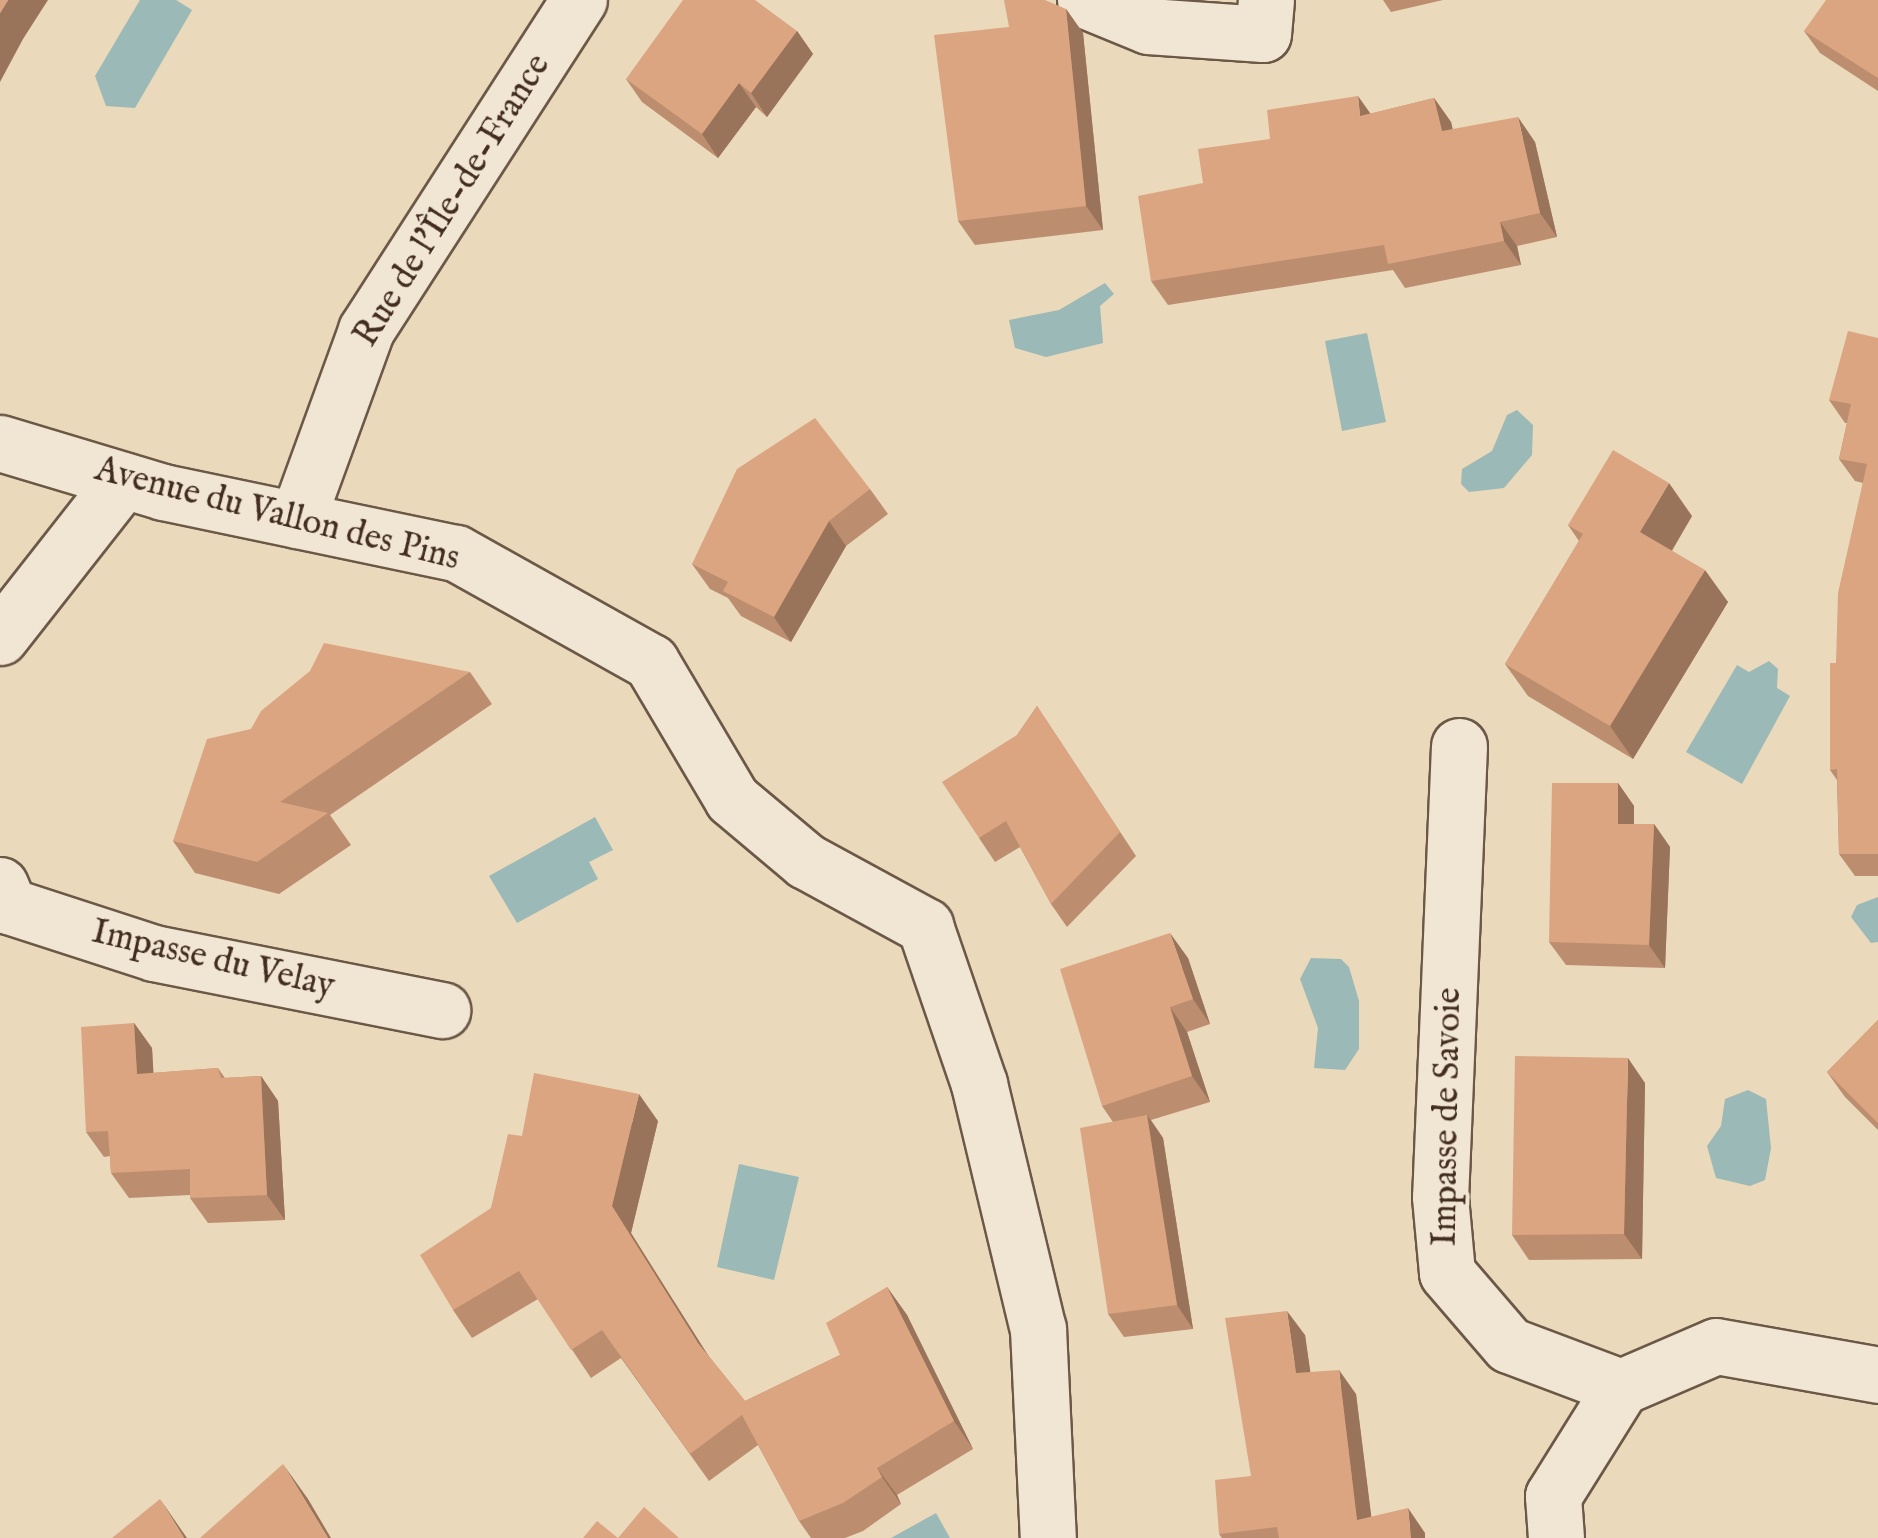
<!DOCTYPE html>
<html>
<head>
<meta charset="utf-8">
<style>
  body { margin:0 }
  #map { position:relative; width:1878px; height:1538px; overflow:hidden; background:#ead9bb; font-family:"IM FELL English",serif }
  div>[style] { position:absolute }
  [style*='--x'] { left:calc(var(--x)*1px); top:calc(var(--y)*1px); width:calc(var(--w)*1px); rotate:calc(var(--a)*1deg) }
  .water>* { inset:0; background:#9ab9b7 }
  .roads { filter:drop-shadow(2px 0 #6c5847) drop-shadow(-2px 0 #6c5847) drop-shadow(0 2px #6c5847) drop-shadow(0 -2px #6c5847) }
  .minor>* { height:55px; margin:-27.5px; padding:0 27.5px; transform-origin:27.5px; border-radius:27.5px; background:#f1e6d3 }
  .tertiary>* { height:55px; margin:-27.5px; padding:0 27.5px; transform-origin:27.5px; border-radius:27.5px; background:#f1e6d3 }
  .wall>* { inset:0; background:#bc8e6f }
  .shaded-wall>* { inset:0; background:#99745a }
  .building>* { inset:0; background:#dba581 }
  span { translate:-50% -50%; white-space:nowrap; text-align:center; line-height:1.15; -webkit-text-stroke:8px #f1e6d3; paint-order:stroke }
  .street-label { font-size:35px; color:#422d20 }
</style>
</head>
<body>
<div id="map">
  <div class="water">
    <div style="clip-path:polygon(140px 0,176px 0,192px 10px,135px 108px,106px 106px,95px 76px)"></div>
    <div style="clip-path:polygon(1105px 283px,1114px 294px,1100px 306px,1103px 343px,1046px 357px,1015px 348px,1009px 320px,1059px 310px)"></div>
    <div style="clip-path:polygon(1367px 333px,1386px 422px,1342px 431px,1325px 341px)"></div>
    <div style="clip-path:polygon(1517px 410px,1533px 425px,1532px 455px,1504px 488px,1469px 492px,1461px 484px,1462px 469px,1492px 451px,1507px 415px)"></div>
    <div style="clip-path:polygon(1769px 661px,1778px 669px,1777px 688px,1790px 696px,1742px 784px,1686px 752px,1737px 665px,1749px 672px)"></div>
    <div style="clip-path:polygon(595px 817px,613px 850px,589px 862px,598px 879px,517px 923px,489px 876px)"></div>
    <div style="clip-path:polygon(1878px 897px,1878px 942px,1871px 943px,1851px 917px,1857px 905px)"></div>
    <div style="clip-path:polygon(1311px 958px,1341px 959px,1349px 967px,1359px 1001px,1359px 1049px,1345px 1070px,1314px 1068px,1318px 1028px,1300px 979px)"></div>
    <div style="clip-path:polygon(1748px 1090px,1766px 1099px,1771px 1148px,1765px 1180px,1750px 1186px,1716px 1178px,1707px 1146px,1721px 1126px,1725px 1099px)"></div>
    <div style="clip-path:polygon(739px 1164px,799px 1177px,774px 1280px,717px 1267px)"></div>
    <div style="clip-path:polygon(936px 1513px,950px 1538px,891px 1538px)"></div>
  </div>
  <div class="roads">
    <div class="minor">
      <div style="--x:1085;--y:0;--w:68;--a:22.4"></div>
      <div style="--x:1148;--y:26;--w:115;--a:4"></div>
      <div style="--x:1263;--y:34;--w:34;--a:-85"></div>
      <div style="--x:0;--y:443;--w:170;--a:16.7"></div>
      <div style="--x:163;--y:492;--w:299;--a:11.8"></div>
      <div style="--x:456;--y:553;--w:223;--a:29.2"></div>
      <div style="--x:651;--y:662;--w:159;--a:59.4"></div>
      <div style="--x:732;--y:799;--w:97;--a:40"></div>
      <div style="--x:806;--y:861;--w:136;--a:28.6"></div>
      <div style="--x:925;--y:926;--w:167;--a:71.1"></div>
      <div style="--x:979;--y:1084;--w:252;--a:76.5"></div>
      <div style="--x:1038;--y:1329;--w:209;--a:87.3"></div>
      <div style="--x:297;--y:520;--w:202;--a:-70"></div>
      <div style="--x:366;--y:330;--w:393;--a:-57.2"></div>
      <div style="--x:0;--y:637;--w:199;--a:-51.9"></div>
      <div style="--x:1459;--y:746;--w:451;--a:92.4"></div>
      <div style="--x:1440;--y:1197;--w:76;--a:84.7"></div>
      <div style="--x:1447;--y:1273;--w:95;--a:49.3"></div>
      <div style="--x:1509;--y:1345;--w:120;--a:20.6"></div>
      <div style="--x:0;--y:885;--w:23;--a:67"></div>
      <div style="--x:9;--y:906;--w:152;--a:18"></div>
      <div style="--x:154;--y:953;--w:294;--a:11.2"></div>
    </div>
    <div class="tertiary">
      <div style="--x:1556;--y:1538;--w:42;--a:-94.1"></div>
      <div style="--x:1553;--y:1496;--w:128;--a:-58"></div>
      <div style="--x:1621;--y:1387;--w:103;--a:-23.3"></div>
      <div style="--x:1716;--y:1346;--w:165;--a:10.1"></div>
    </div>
  </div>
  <div class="wall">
    <div style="clip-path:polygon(1383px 0,1443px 0,1391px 12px)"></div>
    <div style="clip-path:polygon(1878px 0,1878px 91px,1820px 53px,1804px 31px)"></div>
    <div style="clip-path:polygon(1066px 9px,1083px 33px,1103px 230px,975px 245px,958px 221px,1009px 27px)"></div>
    <div style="clip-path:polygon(797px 31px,813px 54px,767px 117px,756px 107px,718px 158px,642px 102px,626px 79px)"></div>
    <div style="clip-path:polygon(1434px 98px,1451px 122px,1452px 129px,1535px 142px,1557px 237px,1517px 246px,1521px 265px,1405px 288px,1393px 270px,1168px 305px,1151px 281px,1270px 139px)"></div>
    <div style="clip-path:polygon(1878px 338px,1878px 876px,1855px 876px,1839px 854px,1837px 780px,1830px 770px,1836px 663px,1863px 483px,1855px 481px,1839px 459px,1847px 423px,1845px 423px,1829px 400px)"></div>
    <div style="clip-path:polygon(870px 489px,888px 514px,846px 546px,791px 642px,741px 616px,728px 598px,710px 589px,692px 564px)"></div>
    <div style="clip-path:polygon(1692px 516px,1672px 551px,1728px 602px,1633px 759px,1528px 696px,1505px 664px,1579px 541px,1568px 525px)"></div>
    <div style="clip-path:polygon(470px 672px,492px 704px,330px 815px,351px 845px,279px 894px,195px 873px,173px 841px,251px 729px)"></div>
    <div style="clip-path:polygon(1037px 706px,1136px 856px,1067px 927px,1051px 904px,1020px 847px,995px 862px,979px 838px,1017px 735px)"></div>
    <div style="clip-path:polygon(1618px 783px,1634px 806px,1634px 824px,1654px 824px,1670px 847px,1665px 968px,1566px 965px,1549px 942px)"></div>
    <div style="clip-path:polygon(1188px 958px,1210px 1024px,1187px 1032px,1210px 1102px,1151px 1120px,1163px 1138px,1193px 1329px,1124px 1337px,1108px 1314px,1113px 1122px,1102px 1106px)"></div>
    <div style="clip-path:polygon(1878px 1020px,1878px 1130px,1845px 1097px,1827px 1072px)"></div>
    <div style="clip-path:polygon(134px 1023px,152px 1048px,153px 1073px,218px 1068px,225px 1078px,261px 1076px,278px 1101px,285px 1220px,208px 1223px,190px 1198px,190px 1195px,129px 1198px,111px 1173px,110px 1156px,104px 1157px,86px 1132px)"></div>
    <div style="clip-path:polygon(1645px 1083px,1642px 1259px,1529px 1260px,1512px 1235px)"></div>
    <div style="clip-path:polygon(658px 1121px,631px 1233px,707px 1354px,745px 1401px,840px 1355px,887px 1287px,907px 1315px,973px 1449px,897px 1495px,901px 1504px,863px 1531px,845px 1538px,811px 1538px,799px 1521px,758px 1445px,709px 1481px,621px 1358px,591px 1378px,538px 1299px,472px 1338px,453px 1310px,491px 1208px,522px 1136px)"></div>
    <div style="clip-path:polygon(1305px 1335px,1310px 1372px,1356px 1394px,1371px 1517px,1425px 1533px,1425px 1538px,1222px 1538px,1219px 1534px,1251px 1476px)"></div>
  </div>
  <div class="shaded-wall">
    <div style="clip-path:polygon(8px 0,48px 0,23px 39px,0 82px,0 13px)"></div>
    <div style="clip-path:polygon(1066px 9px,1083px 33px,1103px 230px,1086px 206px)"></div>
    <div style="clip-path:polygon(797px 31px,813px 54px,767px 117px,751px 93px)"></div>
    <div style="clip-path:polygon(739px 83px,756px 107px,718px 158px,702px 134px)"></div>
    <div style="clip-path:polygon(1358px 96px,1375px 120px,1360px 116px)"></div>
    <div style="clip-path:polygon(1434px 98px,1451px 122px,1459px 155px,1442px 131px)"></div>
    <div style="clip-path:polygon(1518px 117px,1535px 142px,1557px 237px,1540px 213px)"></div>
    <div style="clip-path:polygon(1500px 222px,1517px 246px,1521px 265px,1504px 241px)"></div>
    <div style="clip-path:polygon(1669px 483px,1692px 516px,1663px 565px,1640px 532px)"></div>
    <div style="clip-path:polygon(829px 521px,846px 546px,791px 642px,774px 617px)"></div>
    <div style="clip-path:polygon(1705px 570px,1728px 602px,1633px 759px,1610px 726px)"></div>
    <div style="clip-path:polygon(1618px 783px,1634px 806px,1634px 847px,1618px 824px)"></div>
    <div style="clip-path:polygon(1654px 824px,1670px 847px,1665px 968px,1649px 945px)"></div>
    <div style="clip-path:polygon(1170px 933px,1188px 958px,1210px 1024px,1193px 999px)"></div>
    <div style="clip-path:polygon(1170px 1007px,1187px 1032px,1210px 1102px,1192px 1076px)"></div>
    <div style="clip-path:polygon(134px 1023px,152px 1048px,155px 1099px,137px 1074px)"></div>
    <div style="clip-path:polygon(1628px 1058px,1645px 1083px,1642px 1259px,1624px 1234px)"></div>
    <div style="clip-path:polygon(261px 1076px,278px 1101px,285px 1220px,267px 1195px)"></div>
    <div style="clip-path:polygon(639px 1094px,658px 1121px,631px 1233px,718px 1371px,698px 1343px,612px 1206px)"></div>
    <div style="clip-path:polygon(1147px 1115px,1163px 1138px,1193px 1329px,1177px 1305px)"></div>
    <div style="clip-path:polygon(887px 1287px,907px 1315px,973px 1449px,954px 1421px)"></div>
    <div style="clip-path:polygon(1287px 1311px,1305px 1335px,1314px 1397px,1296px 1373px)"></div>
    <div style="clip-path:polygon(1339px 1370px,1356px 1394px,1374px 1538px,1357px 1520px)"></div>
    <div style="clip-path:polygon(283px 1464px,308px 1499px,331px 1538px,328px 1538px)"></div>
    <div style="clip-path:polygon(877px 1468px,897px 1495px,901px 1504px,882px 1477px)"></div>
    <div style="clip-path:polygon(160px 1499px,187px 1538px,184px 1538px)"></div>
    <div style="clip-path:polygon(1408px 1508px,1425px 1533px,1425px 1538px,1411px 1538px)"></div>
  </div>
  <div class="building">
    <div style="clip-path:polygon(0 0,8px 0,0 13px)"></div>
    <div style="clip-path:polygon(683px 0,755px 0,797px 31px,751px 93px,739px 83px,702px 134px,626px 79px)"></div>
    <div style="clip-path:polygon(1004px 0,1045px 0,1066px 9px,1086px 206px,958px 221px,934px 35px,1009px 27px)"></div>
    <div style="clip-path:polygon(1826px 0,1878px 0,1878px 78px,1804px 31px)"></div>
    <div style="clip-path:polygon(1358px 96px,1360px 116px,1434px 98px,1442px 131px,1518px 117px,1540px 213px,1500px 222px,1504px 241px,1388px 264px,1384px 245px,1151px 281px,1138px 196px,1203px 183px,1198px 149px,1270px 139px,1267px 110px)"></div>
    <div style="clip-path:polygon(1848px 331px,1878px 338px,1878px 854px,1839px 854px,1837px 769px,1830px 770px,1830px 663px,1836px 663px,1838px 593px,1867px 464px,1839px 459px,1851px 404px,1829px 400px)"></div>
    <div style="clip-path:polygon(815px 418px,870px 489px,829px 521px,774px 617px,723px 591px,728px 582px,692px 564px,737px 469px)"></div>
    <div style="clip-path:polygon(1613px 450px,1669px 483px,1640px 532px,1705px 570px,1610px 726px,1505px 664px,1583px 534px,1568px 525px)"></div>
    <div style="clip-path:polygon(324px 643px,470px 672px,280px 802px,328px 813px,257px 862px,173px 841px,207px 739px,251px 729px,261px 711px,310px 671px)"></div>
    <div style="clip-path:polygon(1037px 706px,1120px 832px,1051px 904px,1006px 821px,979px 838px,942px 782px,1017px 735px)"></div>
    <div style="clip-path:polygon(1552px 783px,1618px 783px,1618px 824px,1654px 824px,1649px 945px,1549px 942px)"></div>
    <div style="clip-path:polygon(1170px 933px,1193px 999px,1170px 1007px,1192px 1076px,1102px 1106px,1060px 969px)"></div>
    <div style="clip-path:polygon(1878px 1020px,1878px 1123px,1827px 1072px)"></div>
    <div style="clip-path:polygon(134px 1023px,137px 1074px,218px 1068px,221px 1078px,261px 1076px,267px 1195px,190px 1198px,190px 1169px,111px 1173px,108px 1131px,86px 1132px,81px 1027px)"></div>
    <div style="clip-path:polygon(1515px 1056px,1628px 1058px,1624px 1234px,1512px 1235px)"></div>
    <div style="clip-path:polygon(534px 1073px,639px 1094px,612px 1206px,698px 1343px,745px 1401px,840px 1355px,826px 1323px,887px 1287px,954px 1421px,877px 1468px,882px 1477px,843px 1503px,799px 1521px,742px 1415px,690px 1454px,602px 1330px,571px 1350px,519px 1271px,453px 1310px,420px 1255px,491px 1208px,508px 1134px,522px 1136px)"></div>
    <div style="clip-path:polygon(1147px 1115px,1177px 1305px,1108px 1314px,1080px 1128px)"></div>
    <div style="clip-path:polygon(1287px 1311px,1296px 1373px,1339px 1370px,1357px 1520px,1408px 1508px,1411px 1538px,1279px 1538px,1277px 1527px,1219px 1534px,1215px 1480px,1251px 1476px,1225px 1318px)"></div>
    <div style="clip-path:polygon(283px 1464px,328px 1538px,200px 1538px)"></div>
    <div style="clip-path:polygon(160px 1499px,184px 1538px,112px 1538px)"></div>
    <div style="clip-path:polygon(644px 1507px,679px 1538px,583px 1538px,597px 1521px,618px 1538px)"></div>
  </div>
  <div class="street-label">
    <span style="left:453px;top:201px;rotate:-58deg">Rue de l'Île-de-France</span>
    <span style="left:277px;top:515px;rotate:14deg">Avenue du Vallon des Pins</span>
    <span style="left:213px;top:960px;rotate:13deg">Impasse du Velay</span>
    <span style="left:1448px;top:1117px;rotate:-89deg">Impasse de Savoie</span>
  </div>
</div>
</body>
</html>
